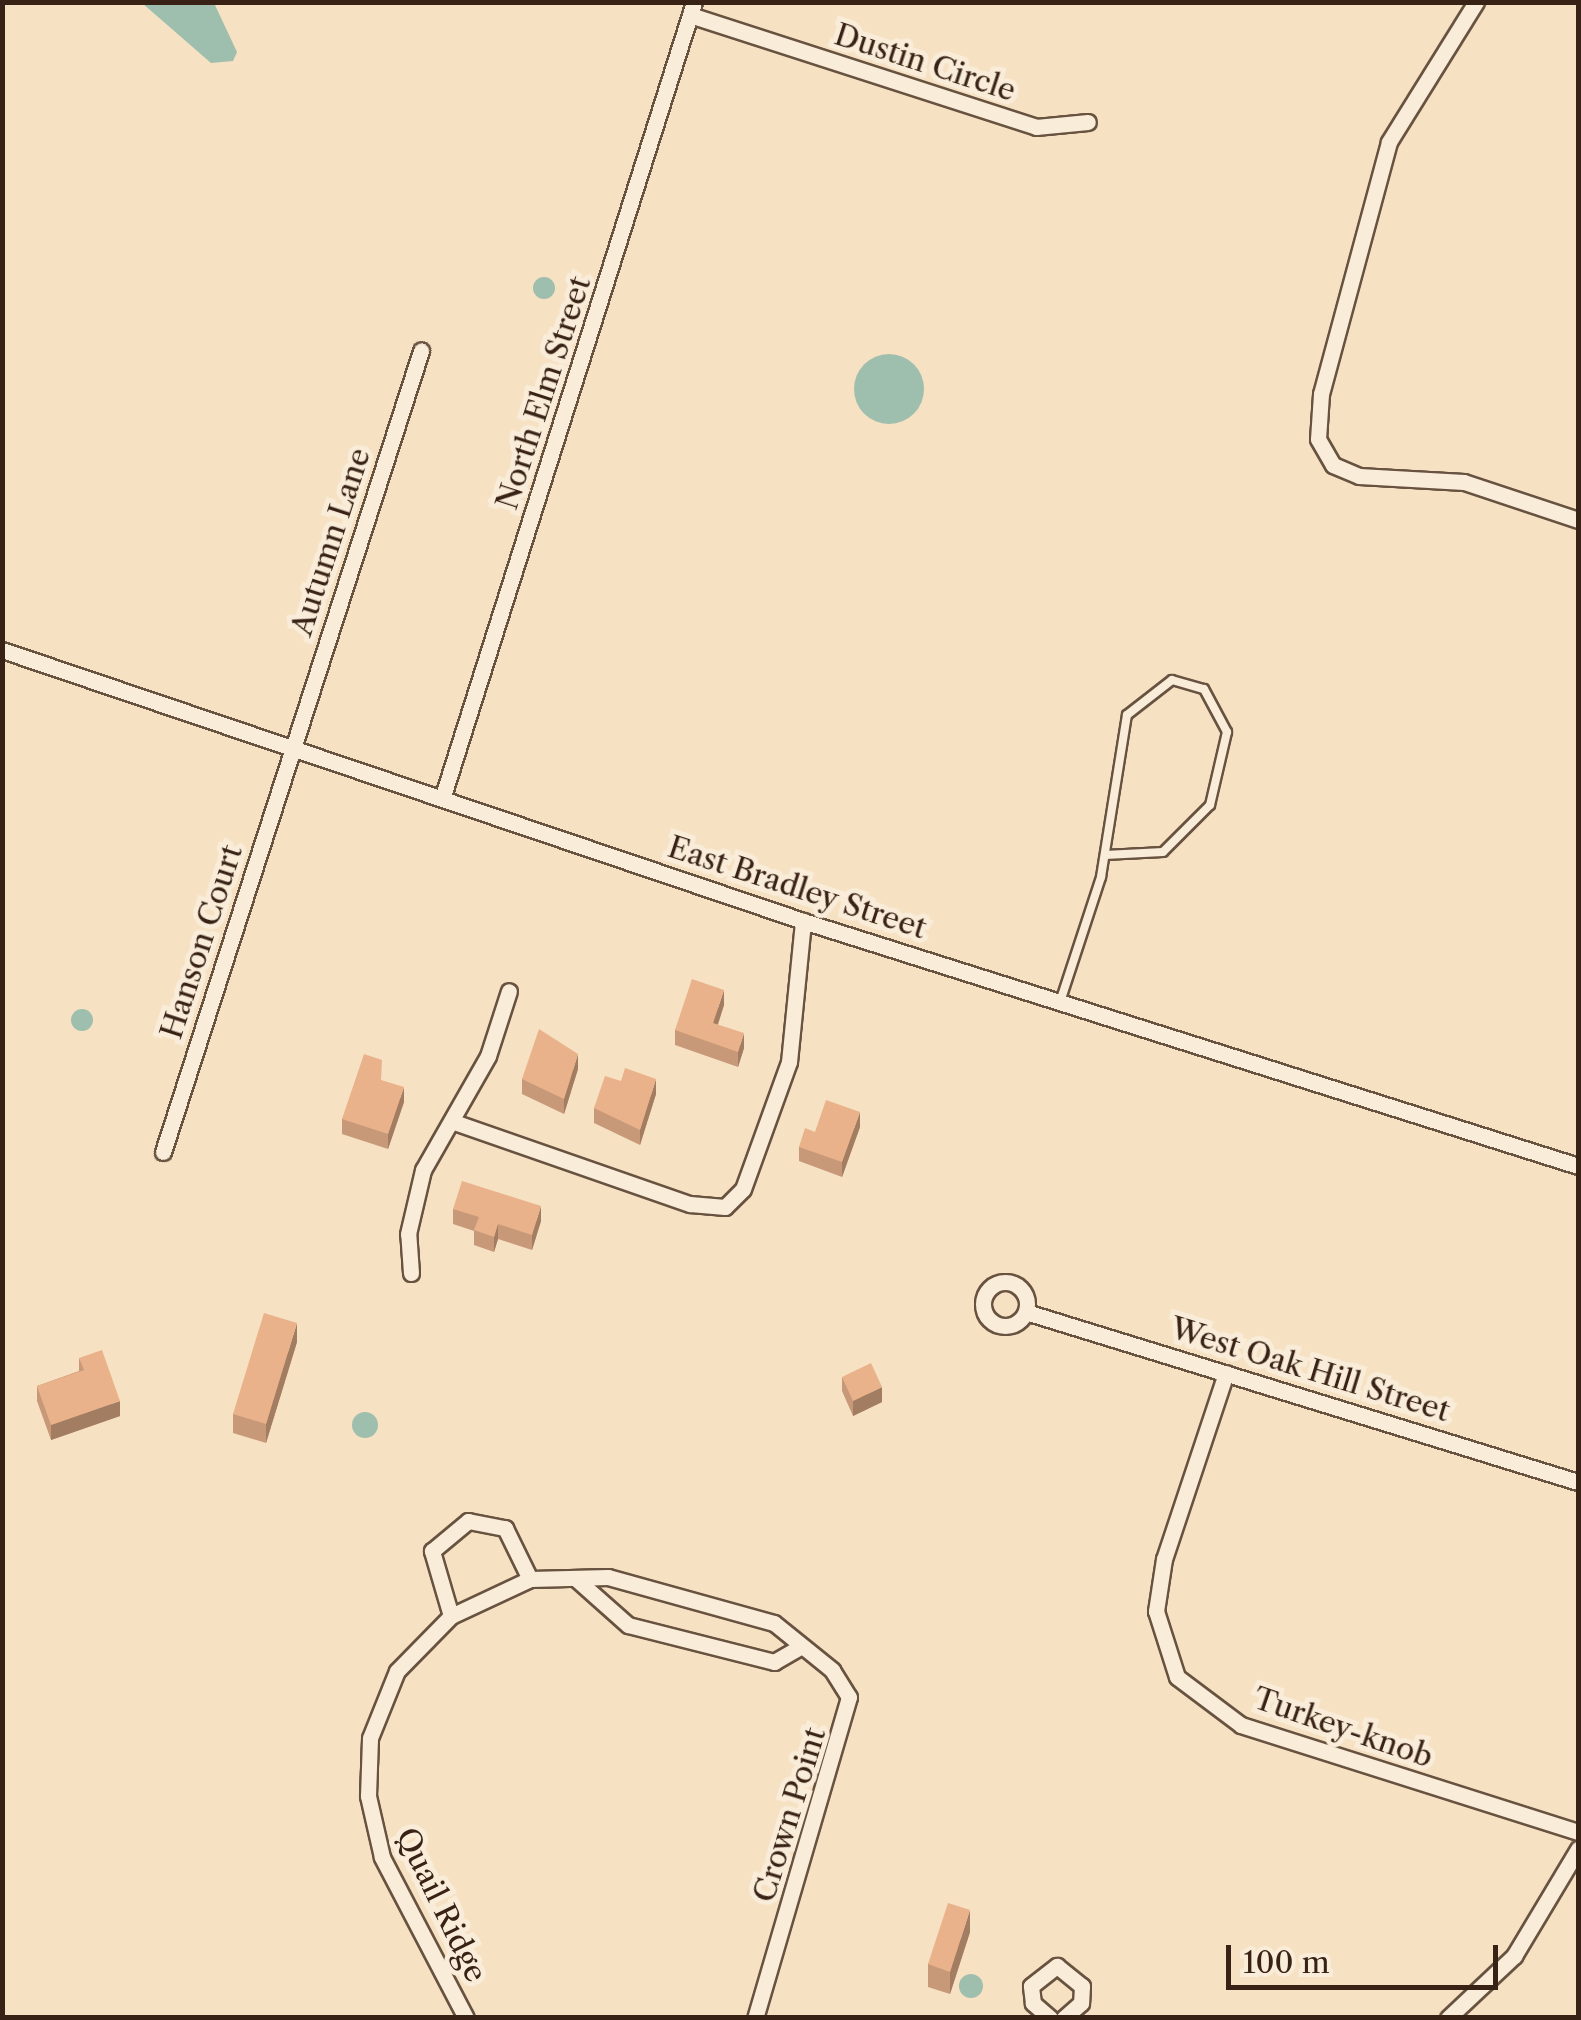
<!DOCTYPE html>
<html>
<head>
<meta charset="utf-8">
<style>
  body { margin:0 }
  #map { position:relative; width:1581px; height:2020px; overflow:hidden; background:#f6e1c3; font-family:"Libre Caslon Text",serif }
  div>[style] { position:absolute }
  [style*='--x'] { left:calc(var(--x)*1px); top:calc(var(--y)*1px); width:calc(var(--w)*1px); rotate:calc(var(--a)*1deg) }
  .water>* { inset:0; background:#9ebeae }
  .round { border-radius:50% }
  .roads { filter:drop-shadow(2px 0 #685240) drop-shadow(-2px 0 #685240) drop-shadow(0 2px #685240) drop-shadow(0 -2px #685240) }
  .lane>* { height:8px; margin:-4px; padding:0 4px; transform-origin:4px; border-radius:4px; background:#f9ecd8 }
  .street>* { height:15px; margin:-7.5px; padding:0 7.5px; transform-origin:7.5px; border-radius:7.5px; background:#f9ecd8 }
  .street>.ring { margin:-7.5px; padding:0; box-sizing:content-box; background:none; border:15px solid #f9ecd8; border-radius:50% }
  .wall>* { inset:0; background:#c89978 }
  .shaded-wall>* { inset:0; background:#a37d61 }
  .building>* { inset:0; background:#e9b28b }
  span { translate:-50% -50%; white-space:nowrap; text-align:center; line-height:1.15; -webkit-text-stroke:10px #f9ecd8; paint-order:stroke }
  .street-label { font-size:30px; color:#382215 }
  .frame { position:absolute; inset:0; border:5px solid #382215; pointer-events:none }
  .scale { position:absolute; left:1226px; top:1945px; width:272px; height:45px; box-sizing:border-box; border:5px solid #382215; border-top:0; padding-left:12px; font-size:30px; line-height:35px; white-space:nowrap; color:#382215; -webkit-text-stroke:8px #f9ecd8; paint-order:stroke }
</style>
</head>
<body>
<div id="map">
  <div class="water">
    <div style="clip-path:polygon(142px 3px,214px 3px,237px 52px,233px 61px,211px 63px)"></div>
    <div class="round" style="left:533px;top:277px;width:22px;height:22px"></div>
    <div class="round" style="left:854px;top:354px;width:70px;height:70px"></div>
    <div class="round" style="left:71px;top:1009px;width:22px;height:22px"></div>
    <div class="round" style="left:352px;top:1412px;width:26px;height:26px"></div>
    <div class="round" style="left:959px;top:1974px;width:24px;height:24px"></div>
  </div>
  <div class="roads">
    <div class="lane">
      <div style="--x:1060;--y:1002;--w:132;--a:-71.8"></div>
      <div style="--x:1101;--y:877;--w:164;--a:-80.9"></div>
      <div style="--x:1127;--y:715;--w:57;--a:-37.9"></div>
      <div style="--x:1172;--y:680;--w:33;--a:16"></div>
      <div style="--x:1204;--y:689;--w:49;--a:61.9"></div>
      <div style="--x:1227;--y:732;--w:75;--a:103.1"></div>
      <div style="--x:1210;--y:805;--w:66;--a:135"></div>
      <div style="--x:1163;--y:852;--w:58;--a:177"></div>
    </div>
    <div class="street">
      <div style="--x:1476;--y:2;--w:165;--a:121.9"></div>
      <div style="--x:1389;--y:142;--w:261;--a:105.1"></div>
      <div style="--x:1321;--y:394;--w:45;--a:93.8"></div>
      <div style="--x:1318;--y:439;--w:30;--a:60"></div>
      <div style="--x:1333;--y:465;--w:28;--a:23"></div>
      <div style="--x:1359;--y:476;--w:105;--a:3.3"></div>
      <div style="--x:1464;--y:482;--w:120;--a:18.4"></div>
      <div style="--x:690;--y:15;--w:364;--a:17.9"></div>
      <div style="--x:1036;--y:127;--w:52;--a:-5.5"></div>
      <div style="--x:2;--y:650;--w:846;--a:18.69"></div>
      <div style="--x:803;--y:921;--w:813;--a:17.54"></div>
      <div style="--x:442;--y:799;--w:836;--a:-72.45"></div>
      <div style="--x:454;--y:1122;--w:250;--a:19.2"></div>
      <div style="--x:690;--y:1204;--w:35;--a:5"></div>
      <div style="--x:725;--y:1207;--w:25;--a:-45"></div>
      <div style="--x:743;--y:1189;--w:135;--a:-70.1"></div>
      <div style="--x:789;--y:1062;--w:142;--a:-84.3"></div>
      <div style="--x:163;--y:1152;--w:842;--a:-72.15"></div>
      <div style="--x:411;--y:1273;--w:39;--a:-94"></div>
      <div style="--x:408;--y:1234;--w:66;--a:-76.8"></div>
      <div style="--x:423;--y:1170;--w:131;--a:-60.3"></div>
      <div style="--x:488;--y:1056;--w:68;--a:-72.1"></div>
      <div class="ring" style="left:983px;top:1282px;width:29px;height:29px"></div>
      <div style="--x:1026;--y:1312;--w:578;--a:17.12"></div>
      <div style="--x:1226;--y:1373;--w:196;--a:108.4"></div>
      <div style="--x:1164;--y:1559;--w:53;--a:98.7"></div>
      <div style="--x:1156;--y:1611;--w:69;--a:72.3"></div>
      <div style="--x:1177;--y:1677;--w:80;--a:36.9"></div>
      <div style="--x:1241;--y:1725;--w:354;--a:17.6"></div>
      <div style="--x:575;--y:1578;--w:71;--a:41.6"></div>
      <div style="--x:628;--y:1625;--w:151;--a:14.2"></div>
      <div style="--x:774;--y:1662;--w:28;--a:-30"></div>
      <div style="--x:451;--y:1616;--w:68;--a:-106.3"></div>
      <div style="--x:432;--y:1551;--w:47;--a:-39.8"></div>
      <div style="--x:468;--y:1521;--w:38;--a:11"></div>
      <div style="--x:505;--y:1528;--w:57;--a:63.9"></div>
      <div style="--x:466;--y:2018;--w:182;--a:-117.6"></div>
      <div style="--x:382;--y:1857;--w:63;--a:-102.9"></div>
      <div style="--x:368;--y:1796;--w:58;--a:-88"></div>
      <div style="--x:370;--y:1738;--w:72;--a:-68.1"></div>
      <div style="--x:397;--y:1671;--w:77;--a:-45.5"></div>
      <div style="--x:451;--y:1616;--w:87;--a:-25.1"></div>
      <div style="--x:530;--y:1579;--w:78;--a:-1.5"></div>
      <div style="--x:608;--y:1577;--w:172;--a:15.5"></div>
      <div style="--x:774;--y:1623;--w:75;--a:39"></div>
      <div style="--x:832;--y:1670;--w:32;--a:58"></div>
      <div style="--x:849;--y:1697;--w:334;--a:106.3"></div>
      <div style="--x:1050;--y:2018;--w:23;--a:-139"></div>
      <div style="--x:1033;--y:2003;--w:17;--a:-97"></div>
      <div style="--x:1031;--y:1986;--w:33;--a:-38"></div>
      <div style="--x:1057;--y:1966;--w:32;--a:39"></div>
      <div style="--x:1082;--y:1986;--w:17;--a:93"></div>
      <div style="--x:1081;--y:2003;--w:23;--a:139"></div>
      <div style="--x:1448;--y:2018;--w:91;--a:-43.2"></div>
      <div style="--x:1514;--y:1956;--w:125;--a:-59.1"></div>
    </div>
  </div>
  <div class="wall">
    <div style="clip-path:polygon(724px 1005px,718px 1025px,744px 1048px,738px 1067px,675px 1045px,675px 1030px)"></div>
    <div style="clip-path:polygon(578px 1069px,564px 1114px,522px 1094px,522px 1079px)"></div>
    <div style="clip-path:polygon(381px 1080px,404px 1102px,388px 1149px,342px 1134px,342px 1119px)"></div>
    <div style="clip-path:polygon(656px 1094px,640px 1145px,594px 1123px,594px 1108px)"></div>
    <div style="clip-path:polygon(860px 1127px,842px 1177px,799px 1161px,799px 1147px)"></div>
    <div style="clip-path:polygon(453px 1209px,541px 1221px,532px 1250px,498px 1239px,494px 1252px,474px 1245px,474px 1231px,453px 1224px)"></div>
    <div style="clip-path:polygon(297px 1342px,266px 1443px,233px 1433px,233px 1414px)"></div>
    <div style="clip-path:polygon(79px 1358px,120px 1416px,51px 1440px,37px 1401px,37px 1386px,79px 1371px)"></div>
    <div style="clip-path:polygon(842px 1377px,882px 1402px,853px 1416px,842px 1391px)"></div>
    <div style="clip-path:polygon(970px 1932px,950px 1994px,928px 1987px,928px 1964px)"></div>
  </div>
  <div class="shaded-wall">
    <div style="clip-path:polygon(724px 990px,724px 1005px,713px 1038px,713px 1023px)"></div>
    <div style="clip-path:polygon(744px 1033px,744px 1048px,738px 1067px,738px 1052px)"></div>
    <div style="clip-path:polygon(578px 1054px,578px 1069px,564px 1114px,564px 1099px)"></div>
    <div style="clip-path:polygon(656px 1079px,656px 1094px,640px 1145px,640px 1130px)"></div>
    <div style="clip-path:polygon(404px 1087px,404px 1102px,388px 1149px,388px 1134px)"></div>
    <div style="clip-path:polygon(860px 1112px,860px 1127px,842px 1177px,842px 1162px)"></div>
    <div style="clip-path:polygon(541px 1206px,541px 1221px,532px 1250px,532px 1235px)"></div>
    <div style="clip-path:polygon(498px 1224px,498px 1239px,494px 1252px,494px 1237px)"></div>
    <div style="clip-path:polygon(297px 1323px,297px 1342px,266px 1443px,266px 1424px)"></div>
    <div style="clip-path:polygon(882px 1387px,882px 1402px,853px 1416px,853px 1401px)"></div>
    <div style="clip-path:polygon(120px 1401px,120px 1416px,51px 1440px,51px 1425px)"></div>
    <div style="clip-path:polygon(970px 1910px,970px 1932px,950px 1994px,950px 1972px)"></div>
  </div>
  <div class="building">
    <div style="clip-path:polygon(692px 979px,724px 990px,713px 1023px,744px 1033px,738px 1052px,675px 1030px)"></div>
    <div style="clip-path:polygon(539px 1029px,578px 1054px,564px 1099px,522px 1079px)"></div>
    <div style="clip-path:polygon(364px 1054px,382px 1060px,381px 1080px,404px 1087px,388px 1134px,342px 1119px)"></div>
    <div style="clip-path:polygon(625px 1068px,656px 1079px,640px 1130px,594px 1108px,605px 1076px,621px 1081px)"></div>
    <div style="clip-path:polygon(826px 1100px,860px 1112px,842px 1162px,799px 1147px,805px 1128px,815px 1132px)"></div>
    <div style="clip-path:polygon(462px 1181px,541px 1206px,532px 1235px,498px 1224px,494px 1237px,474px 1230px,479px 1217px,453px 1209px)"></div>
    <div style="clip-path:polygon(264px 1313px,297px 1323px,266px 1424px,233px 1414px)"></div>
    <div style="clip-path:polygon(102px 1350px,120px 1401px,51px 1425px,37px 1386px,84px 1370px,79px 1358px)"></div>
    <div style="clip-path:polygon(871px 1363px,882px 1387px,853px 1401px,842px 1377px)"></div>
    <div style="clip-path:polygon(948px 1903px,970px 1910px,950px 1972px,928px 1964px)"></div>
  </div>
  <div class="street-label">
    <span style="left:925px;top:63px;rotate:18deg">Dustin Circle</span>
    <span style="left:544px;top:393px;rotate:-72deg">North Elm Street</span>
    <span style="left:331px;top:542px;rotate:-72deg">Autumn Lane</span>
    <span style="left:797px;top:888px;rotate:18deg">East Bradley Street</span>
    <span style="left:202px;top:942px;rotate:-72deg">Hanson Court</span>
    <span style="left:1310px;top:1370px;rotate:17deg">West Oak Hill Street</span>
    <span style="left:1343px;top:1728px;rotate:19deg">Turkey-knob</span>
    <span style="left:790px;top:1815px;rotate:-73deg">Crown Point</span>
    <span style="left:441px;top:1905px;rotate:64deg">Quail Ridge</span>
  </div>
  <div class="frame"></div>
  <div class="scale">100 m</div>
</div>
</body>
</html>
